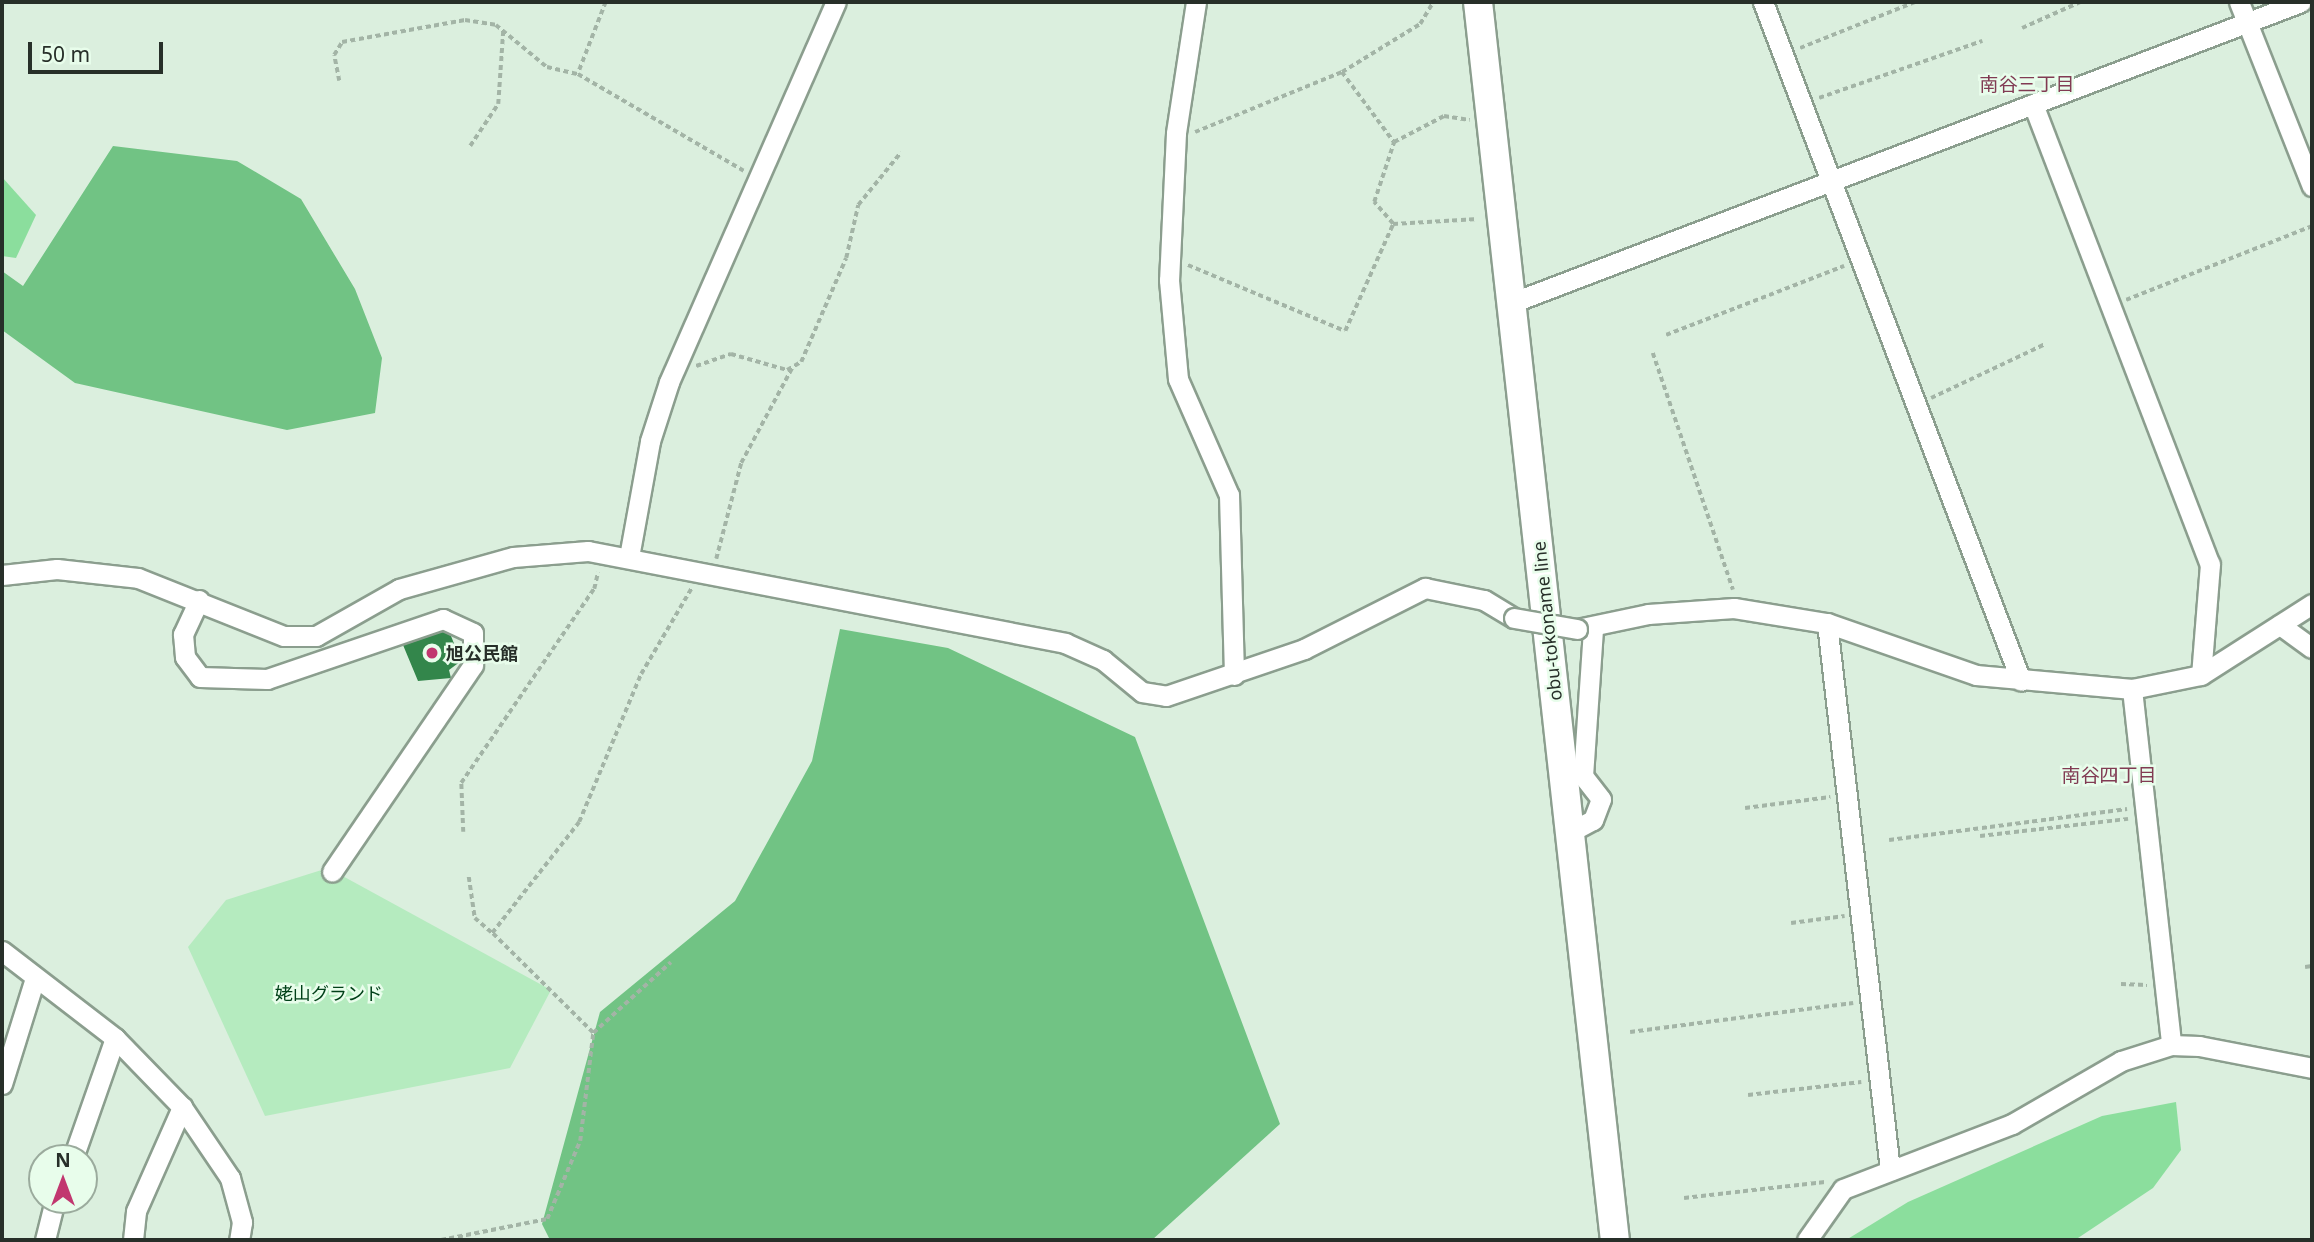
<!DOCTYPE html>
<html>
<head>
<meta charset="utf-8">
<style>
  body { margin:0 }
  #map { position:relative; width:2314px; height:1242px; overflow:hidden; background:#dbefde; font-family:"Noto Sans","Noto Sans JP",sans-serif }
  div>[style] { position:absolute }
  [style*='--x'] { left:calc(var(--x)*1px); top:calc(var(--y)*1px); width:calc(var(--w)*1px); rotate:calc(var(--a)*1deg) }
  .green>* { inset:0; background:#b5ebbf }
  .forest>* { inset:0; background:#71c384 }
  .water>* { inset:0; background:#8bde9d }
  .building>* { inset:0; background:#33864b }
  .path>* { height:3.5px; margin-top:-1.75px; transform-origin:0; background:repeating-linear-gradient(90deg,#a3b4a6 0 5px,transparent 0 8.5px) }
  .roads { filter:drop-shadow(2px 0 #8b9e8e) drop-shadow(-2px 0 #8b9e8e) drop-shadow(0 2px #8b9e8e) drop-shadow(0 -2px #8b9e8e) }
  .minor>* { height:19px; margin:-9.5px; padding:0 9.5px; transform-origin:9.5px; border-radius:9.5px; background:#fff }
  .secondary>* { height:28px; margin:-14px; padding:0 14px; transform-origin:14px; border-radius:14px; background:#fff }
  .bridges { filter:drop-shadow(2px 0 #8b9e8e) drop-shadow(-2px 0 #8b9e8e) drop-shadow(0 2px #8b9e8e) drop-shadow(0 -2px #8b9e8e) }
  .minor-bridge>* { height:19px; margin:-9.5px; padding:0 9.5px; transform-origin:9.5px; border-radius:9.5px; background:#fff }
  .dots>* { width:19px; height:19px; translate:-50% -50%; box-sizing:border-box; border:4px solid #e8fdeb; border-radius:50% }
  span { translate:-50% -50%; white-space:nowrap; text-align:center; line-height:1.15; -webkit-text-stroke:5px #e8fdeb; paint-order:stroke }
  .street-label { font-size:18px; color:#272f29 }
  .poi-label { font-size:18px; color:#272f29; font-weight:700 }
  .left { translate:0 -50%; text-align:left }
  .park-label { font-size:18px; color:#004018 }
  .neighbourhood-label { font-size:19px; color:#813b53 }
  .frame { position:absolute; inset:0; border:4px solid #272f29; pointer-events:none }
  .north { position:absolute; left:28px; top:1144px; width:70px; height:70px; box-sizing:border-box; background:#e8fdeb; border:2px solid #9bab9d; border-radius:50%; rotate:0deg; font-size:19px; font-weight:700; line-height:28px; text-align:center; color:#272f29 }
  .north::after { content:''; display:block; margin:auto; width:24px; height:32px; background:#c1376f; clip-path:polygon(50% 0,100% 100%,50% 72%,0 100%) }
  .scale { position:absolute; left:28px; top:42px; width:135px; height:32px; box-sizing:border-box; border:4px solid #272f29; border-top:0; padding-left:9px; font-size:21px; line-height:24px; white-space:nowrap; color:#272f29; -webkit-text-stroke:5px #e8fdeb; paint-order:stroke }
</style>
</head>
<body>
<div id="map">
  <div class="green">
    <div style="clip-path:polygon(328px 868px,551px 990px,510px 1068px,265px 1116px,188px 947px,226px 900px)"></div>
  </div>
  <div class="forest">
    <div style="clip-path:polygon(113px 146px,237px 161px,301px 199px,355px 289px,382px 358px,375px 413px,287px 430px,75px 383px,2px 330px,2px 271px,23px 286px)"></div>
    <div style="clip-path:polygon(840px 629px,948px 648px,1135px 737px,1280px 1124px,1152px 1240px,550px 1240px,542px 1224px,600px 1012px,735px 901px,812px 761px)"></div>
  </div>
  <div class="water">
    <div style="clip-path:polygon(2px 177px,36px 215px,16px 258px,2px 256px)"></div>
    <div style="clip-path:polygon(2176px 1102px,2181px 1150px,2153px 1188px,2075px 1240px,1846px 1240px,1908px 1202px,2102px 1116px)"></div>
  </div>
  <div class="building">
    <div style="clip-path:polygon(447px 626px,461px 661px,449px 670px,451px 678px,418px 681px,403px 645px)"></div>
  </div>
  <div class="path">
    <div style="--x:606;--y:2;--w:77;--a:111.3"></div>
    <div style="--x:578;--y:74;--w:192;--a:30.3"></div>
    <div style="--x:2022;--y:28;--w:64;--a:-24.1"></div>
    <div style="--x:1800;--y:48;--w:124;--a:-21.8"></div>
    <div style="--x:1342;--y:72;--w:92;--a:-31.6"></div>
    <div style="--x:1420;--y:24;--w:26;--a:-59"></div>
    <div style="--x:339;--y:81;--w:26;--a:-101"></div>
    <div style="--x:334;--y:55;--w:15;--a:-58"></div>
    <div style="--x:342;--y:42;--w:125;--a:-10.1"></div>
    <div style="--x:465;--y:20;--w:31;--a:9"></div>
    <div style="--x:496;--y:25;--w:66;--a:39.5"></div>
    <div style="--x:547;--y:67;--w:32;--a:13"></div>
    <div style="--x:1819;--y:98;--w:173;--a:-19.3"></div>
    <div style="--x:1195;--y:132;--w:159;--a:-22.2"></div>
    <div style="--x:1342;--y:72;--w:87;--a:53.4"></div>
    <div style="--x:470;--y:146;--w:50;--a:-56.3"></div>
    <div style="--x:498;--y:104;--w:73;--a:-86.1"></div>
    <div style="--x:1393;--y:224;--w:29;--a:-131"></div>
    <div style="--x:1374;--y:202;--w:63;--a:-71.6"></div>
    <div style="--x:1394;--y:142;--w:56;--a:-27.5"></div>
    <div style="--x:1444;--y:116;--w:26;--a:9"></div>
    <div style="--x:1188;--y:265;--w:170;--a:22.8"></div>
    <div style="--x:1345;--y:331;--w:117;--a:-65.8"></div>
    <div style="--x:1393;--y:224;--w:85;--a:-3.4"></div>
    <div style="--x:2126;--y:300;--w:200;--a:-21.7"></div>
    <div style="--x:1666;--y:335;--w:191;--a:-21.2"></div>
    <div style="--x:1653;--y:353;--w:250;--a:71.3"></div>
    <div style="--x:696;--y:366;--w:37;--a:-19"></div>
    <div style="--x:731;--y:354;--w:58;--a:15.9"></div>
    <div style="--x:787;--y:370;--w:16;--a:-30"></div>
    <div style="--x:801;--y:362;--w:113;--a:-66.6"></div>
    <div style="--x:846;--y:258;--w:54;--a:-77.2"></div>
    <div style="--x:858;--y:205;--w:68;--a:-50.9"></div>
    <div style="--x:1931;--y:398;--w:126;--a:-25.3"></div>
    <div style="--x:716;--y:559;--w:99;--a:-75.4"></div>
    <div style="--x:741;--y:463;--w:108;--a:-61.8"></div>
    <div style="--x:1745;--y:808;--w:86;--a:-7.4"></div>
    <div style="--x:463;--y:832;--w:49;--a:-92.3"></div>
    <div style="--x:461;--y:783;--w:235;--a:-55.6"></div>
    <div style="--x:594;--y:589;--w:17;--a:-77"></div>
    <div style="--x:1980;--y:836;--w:149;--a:-6.6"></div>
    <div style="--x:1889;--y:840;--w:240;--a:-7.4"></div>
    <div style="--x:469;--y:877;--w:41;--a:81.7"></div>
    <div style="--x:475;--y:918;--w:23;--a:41"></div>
    <div style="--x:1791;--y:923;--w:54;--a:-7.4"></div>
    <div style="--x:2305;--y:967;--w:7;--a:-8"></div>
    <div style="--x:2121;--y:984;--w:26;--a:2"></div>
    <div style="--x:1630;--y:1032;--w:225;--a:-7.4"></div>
    <div style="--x:593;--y:1033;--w:105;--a:-42.3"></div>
    <div style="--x:1748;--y:1095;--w:114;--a:-6.6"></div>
    <div style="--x:1684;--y:1198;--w:142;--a:-6.5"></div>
    <div style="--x:441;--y:1240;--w:108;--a:-11.2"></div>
    <div style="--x:547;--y:1219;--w:85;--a:-67.1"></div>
    <div style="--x:580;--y:1141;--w:109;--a:-83.1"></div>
    <div style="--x:593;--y:1033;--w:142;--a:-135.3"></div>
    <div style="--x:492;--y:933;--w:141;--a:-51.9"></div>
    <div style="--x:579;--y:822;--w:160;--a:-67.3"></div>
    <div style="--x:641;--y:674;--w:99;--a:-59.5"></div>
  </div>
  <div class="roads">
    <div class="minor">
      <div style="--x:1196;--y:2;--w:133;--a:98.7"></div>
      <div style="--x:1176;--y:133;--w:147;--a:92.7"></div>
      <div style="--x:1169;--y:280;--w:99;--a:84.8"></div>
      <div style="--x:1178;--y:379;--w:127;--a:66.3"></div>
      <div style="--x:1229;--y:495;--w:180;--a:88.4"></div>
      <div style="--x:1763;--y:2;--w:726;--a:69.19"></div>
      <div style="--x:2239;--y:2;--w:198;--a:68.4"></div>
      <div style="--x:2033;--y:104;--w:493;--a:69"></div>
      <div style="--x:2210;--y:564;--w:111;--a:94.6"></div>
      <div style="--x:1511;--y:303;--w:845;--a:-20.86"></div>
      <div style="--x:629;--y:557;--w:118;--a:-79.7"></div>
      <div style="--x:650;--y:441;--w:62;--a:-72.1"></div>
      <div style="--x:669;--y:382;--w:415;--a:-66.3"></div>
      <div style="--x:2;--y:575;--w:55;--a:-6.2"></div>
      <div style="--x:57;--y:569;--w:81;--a:6.3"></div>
      <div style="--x:138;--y:578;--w:157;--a:21.7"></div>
      <div style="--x:284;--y:636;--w:32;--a:0"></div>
      <div style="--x:316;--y:636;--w:95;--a:-29.5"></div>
      <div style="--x:399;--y:589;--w:118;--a:-15.7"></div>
      <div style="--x:513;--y:557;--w:75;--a:-4.6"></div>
      <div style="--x:588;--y:551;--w:486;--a:10.9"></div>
      <div style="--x:1065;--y:643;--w:42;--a:24.1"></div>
      <div style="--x:1103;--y:660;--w:50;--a:39.4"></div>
      <div style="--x:1142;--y:692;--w:24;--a:9"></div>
      <div style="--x:1166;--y:696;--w:146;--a:-18.8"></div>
      <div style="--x:1304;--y:649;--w:136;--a:-26.8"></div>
      <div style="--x:1425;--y:588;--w:60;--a:11.5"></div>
      <div style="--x:1484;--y:600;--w:35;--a:31"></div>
      <div style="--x:199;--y:600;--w:38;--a:115"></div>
      <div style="--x:183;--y:634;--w:23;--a:85"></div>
      <div style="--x:185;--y:657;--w:25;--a:53"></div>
      <div style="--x:200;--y:677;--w:67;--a:1.7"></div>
      <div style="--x:267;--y:679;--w:186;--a:-18.8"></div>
      <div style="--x:443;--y:619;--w:33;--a:25"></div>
      <div style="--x:473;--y:633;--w:32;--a:90"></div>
      <div style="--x:473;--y:665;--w:250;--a:124.3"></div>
      <div style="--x:1827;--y:623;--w:551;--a:83.43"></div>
      <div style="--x:2280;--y:625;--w:39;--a:36"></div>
      <div style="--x:1577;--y:629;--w:73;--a:-11.9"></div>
      <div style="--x:1648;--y:614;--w:86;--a:-4"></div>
      <div style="--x:1734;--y:608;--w:94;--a:9.2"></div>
      <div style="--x:1827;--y:623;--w:158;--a:19.2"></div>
      <div style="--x:1976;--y:675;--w:157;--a:5.1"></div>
      <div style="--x:2132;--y:689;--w:70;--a:-11.5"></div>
      <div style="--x:2201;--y:675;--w:132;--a:-32.6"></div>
      <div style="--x:2132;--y:689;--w:358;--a:83.7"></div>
      <div style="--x:1570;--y:832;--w:26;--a:-28"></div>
      <div style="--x:1593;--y:820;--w:22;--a:-69"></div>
      <div style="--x:1601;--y:799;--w:29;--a:-128"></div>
      <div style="--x:1583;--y:776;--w:147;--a:-86.1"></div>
      <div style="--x:2;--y:951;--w:143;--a:37.6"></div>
      <div style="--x:115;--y:1038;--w:96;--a:45.8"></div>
      <div style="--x:182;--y:1107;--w:86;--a:55.9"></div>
      <div style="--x:230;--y:1178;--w:46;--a:74.7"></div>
      <div style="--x:242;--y:1222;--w:18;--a:99"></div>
      <div style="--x:2;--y:1084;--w:111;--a:-72.7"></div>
      <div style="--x:73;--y:1158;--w:127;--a:-70.7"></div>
      <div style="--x:45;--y:1240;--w:41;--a:-76"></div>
      <div style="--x:133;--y:1240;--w:29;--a:-84"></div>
      <div style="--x:136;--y:1211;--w:114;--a:-66.1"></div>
      <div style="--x:1807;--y:1240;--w:62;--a:-54.8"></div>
      <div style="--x:1843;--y:1189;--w:181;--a:-21"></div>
      <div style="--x:2012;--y:1124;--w:126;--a:-30"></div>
      <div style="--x:2121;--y:1061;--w:52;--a:-17.7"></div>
      <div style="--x:2171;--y:1045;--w:28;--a:2"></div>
      <div style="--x:2199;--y:1046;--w:115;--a:11"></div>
    </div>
    <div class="secondary">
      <div style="--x:1478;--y:2;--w:1246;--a:83.69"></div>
    </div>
  </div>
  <div class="bridges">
    <div class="minor-bridge">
      <div style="--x:1514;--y:618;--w:64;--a:9.9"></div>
    </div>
  </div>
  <div class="dots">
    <div style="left:432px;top:653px;background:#c1376f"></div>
  </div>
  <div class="street-label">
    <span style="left:1547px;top:621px;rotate:-96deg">obu-tokoname line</span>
  </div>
  <div class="poi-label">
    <span class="left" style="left:446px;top:653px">旭公民館</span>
  </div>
  <div class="park-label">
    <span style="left:329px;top:993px">姥山グランド</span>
  </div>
  <div class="neighbourhood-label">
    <span style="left:2027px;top:85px">南谷三丁目</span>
    <span style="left:2109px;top:776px">南谷四丁目</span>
  </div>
  <div class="frame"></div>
  <div class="north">N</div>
  <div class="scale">50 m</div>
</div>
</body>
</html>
